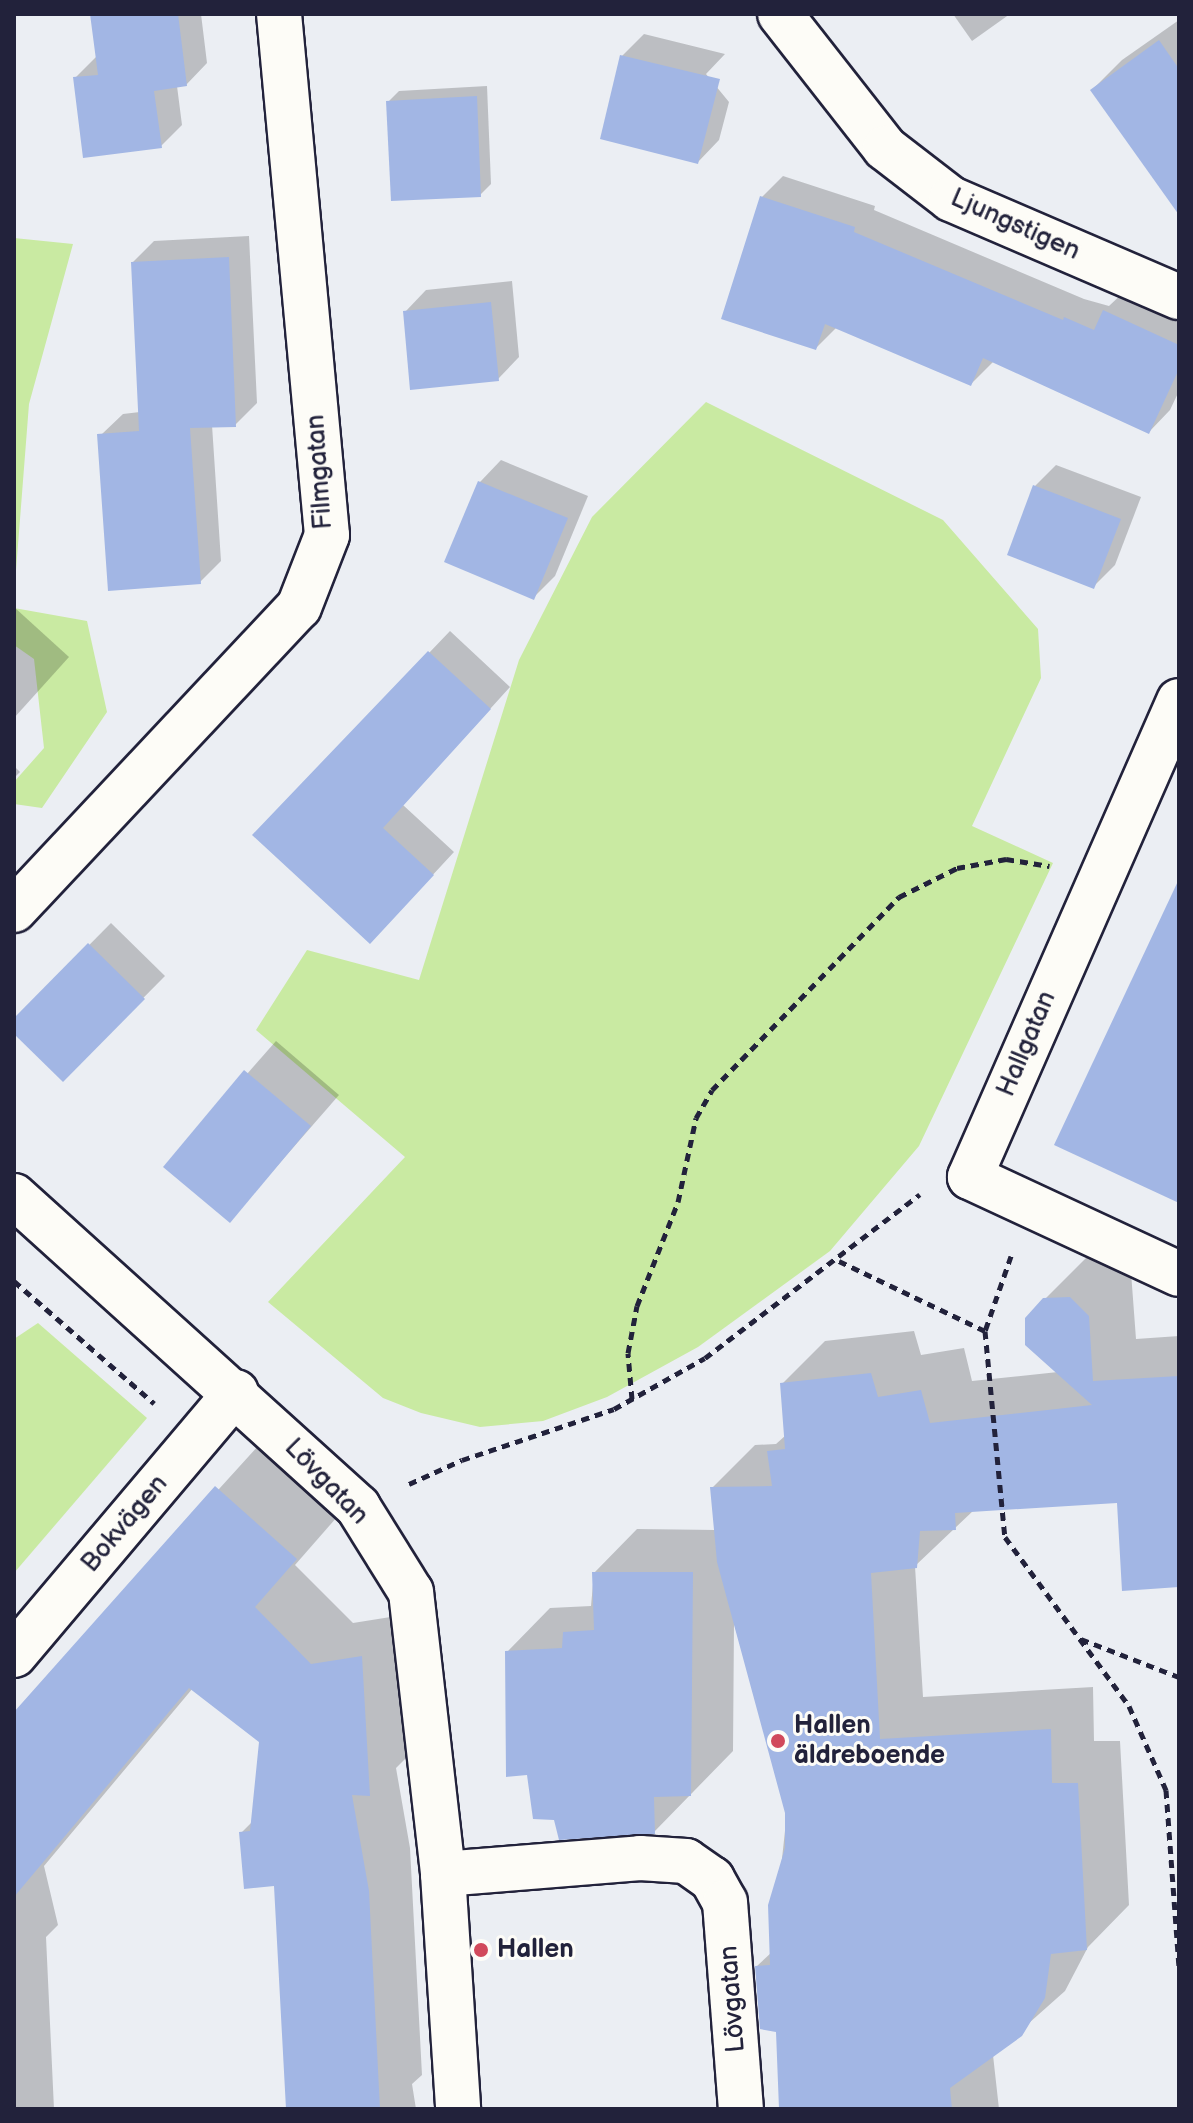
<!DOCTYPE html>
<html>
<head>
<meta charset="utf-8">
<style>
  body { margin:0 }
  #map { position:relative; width:1193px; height:2123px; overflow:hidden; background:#ebeef3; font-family:"Balsamiq Sans",sans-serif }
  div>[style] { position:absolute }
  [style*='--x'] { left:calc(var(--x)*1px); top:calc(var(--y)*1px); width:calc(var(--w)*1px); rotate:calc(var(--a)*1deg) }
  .green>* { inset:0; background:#c9eaa2 }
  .shadow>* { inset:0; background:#0003 }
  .building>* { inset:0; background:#a2b6e4 }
  .path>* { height:5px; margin-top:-2.5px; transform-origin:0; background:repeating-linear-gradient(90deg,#22223b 0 8px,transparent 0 14px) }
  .roads { filter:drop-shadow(2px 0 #22223b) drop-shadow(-2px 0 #22223b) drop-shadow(0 2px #22223b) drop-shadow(0 -2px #22223b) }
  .minor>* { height:44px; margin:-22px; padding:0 22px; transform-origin:22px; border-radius:22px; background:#fdfcf7 }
  .dots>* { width:22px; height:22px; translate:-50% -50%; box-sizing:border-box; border:4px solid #fdfcf7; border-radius:50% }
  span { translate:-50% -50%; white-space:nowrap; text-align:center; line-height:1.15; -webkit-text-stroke:6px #fdfcf7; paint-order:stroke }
  .street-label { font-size:26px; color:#22223b }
  .poi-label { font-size:26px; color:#22223b; font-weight:700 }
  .left { translate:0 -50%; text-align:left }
  .frame { position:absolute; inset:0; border:16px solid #22223b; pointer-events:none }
</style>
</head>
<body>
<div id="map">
  <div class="green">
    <div style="clip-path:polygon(14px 238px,73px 244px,29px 404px,14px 596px)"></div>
    <div style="clip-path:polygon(706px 402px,943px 520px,1038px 629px,1041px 678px,972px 826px,1053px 863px,919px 1146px,830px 1251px,698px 1347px,607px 1397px,543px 1421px,480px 1427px,421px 1413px,383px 1398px,268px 1302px,405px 1157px,256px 1030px,307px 950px,419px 980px,519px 660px,592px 517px)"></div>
    <div style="clip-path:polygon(14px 608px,87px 621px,107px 712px,42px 808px,14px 804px,14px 782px,44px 748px,34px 659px,14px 645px)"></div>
    <div style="clip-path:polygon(38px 1323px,147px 1418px,14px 1573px,14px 1339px)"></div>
  </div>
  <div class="shadow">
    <div style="clip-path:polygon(92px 14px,201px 14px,207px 63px,186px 85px,177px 86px,182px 125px,161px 146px,75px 78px,97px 56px)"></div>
    <div style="clip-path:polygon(953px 14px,1010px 14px,972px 41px)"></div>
    <div style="clip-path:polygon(1179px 20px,1179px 166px,1092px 90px,1122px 60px)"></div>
    <div style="clip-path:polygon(644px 34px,725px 54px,706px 74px,729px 102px,719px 140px,698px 162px,622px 56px)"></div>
    <div style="clip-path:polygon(487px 86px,491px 184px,480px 195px,388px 102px,399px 91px)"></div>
    <div style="clip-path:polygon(783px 176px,875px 206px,874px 210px,1084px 299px,1109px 306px,1126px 290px,1179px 314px,1179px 391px,1170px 410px,1149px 432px,994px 361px,971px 384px,837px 327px,816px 348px,762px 197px)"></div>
    <div style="clip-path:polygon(249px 236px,257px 403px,235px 425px,212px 425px,221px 561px,200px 582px,102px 434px,123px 414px,140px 412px,133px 262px,154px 241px)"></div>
    <div style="clip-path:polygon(512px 281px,519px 357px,498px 379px,405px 312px,426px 290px)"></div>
    <div style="clip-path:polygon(501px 460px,588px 496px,555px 576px,534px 597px,447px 561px,480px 482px)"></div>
    <div style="clip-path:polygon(1056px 465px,1141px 497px,1115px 565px,1094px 586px,1035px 486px)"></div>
    <div style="clip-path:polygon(14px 607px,69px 657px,14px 718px)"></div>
    <div style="clip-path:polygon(450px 631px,510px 687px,403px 805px,454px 852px,391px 920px,255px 835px)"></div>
    <div style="clip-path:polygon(14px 766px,20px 772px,14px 778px)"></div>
    <div style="clip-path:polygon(111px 923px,165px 976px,63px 1079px,14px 1031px,14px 1021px)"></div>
    <div style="clip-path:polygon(276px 1041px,339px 1095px,230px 1220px,166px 1166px)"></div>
    <div style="clip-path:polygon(1113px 1255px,1131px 1272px,1136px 1339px,1179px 1336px,1179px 1585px,1119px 1501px,974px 1510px,915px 1566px,923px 1697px,1093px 1687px,1094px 1741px,1120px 1741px,1129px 1905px,1088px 1947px,1065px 1991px,993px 2055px,999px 2109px,781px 2109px,778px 2030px,757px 1966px,772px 1952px,787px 1812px,734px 1623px,733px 1751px,654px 1832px,507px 1652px,550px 1608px,591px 1606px,594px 1573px,637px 1529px,716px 1530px,712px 1488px,755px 1445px,776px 1444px,786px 1435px,782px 1384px,825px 1341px,914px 1331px,921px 1355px,964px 1348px,972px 1381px,1058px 1372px,1044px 1300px,1088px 1256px)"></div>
    <div style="clip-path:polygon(258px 1446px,337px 1517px,295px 1565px,353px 1623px,403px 1615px,411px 1753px,396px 1768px,410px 1848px,422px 2075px,412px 2084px,416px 2109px,288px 2109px,276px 1884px,241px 1833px,253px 1821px,262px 1741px,193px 1688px,44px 1866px,58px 1925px,46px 1937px,54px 2109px,14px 2109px,14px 1715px)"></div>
  </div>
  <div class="building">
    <div style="clip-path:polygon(90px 14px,178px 14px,187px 86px,154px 91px,162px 148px,83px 158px,73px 77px,98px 75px)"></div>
    <div style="clip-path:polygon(1159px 40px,1179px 69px,1179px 215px,1090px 90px)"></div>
    <div style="clip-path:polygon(620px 55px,720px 79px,698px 164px,600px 139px)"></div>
    <div style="clip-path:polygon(477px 96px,481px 197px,391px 201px,386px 101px)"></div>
    <div style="clip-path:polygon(760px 196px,855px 227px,854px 232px,1063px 320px,1064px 317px,1094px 330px,1103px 310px,1179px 345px,1179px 369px,1149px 434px,983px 358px,971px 386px,825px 324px,816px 350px,721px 319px)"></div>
    <div style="clip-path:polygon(229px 257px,236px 427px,190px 428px,201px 584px,108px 591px,97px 434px,139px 431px,131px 262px)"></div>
    <div style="clip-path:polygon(491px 302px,499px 381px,410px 390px,403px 311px)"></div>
    <div style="clip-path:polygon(478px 481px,568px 518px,534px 600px,444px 562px)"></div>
    <div style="clip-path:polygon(1033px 485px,1121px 519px,1094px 589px,1007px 555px)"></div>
    <div style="clip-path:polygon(428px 651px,491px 709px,383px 828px,434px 875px,370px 944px,252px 835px)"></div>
    <div style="clip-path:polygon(1179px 879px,1179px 1203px,1054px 1145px)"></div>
    <div style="clip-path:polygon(88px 943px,145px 999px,63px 1082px,14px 1034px,14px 1018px)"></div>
    <div style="clip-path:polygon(244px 1070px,311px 1126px,230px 1223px,163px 1167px)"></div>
    <div style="clip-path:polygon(1070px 1297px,1089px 1316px,1093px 1381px,1179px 1376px,1179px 1587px,1122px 1591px,1117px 1503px,955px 1513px,956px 1530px,920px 1531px,917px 1568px,871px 1573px,880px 1739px,1051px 1729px,1052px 1783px,1078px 1783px,1087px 1950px,1051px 1954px,1045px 1998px,1022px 2036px,950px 2088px,952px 2109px,779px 2109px,776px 2032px,760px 2029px,755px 1966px,770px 1965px,768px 1905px,785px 1848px,785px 1813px,717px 1562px,710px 1487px,772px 1486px,767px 1451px,785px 1449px,780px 1383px,871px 1373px,878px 1397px,921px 1390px,930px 1423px,1092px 1405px,1025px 1345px,1025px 1318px,1043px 1298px)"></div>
    <div style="clip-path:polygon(215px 1486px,297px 1559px,255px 1607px,311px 1664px,362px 1656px,370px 1796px,352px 1795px,369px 1891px,380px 2109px,286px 2109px,274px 1886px,244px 1889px,239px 1832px,250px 1831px,259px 1742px,189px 1688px,14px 1897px,14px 1712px)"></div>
    <div style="clip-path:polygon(592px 1572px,693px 1572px,691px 1796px,654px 1797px,655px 1834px,559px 1840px,554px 1820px,533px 1819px,527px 1775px,506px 1777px,505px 1651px,562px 1648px,563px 1632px,594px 1630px)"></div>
  </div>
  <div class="path">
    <div style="--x:1011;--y:1256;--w:79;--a:109.1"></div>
    <div style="--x:985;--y:1331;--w:207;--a:84.5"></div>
    <div style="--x:1005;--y:1537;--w:210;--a:53.7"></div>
    <div style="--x:1129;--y:1706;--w:92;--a:66.2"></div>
    <div style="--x:1166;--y:1790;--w:176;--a:85.8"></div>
    <div style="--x:839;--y:1261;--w:162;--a:25.6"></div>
    <div style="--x:14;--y:1281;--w:186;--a:41.1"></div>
    <div style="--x:632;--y:1399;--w:46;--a:-95"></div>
    <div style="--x:628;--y:1353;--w:48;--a:-79.2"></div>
    <div style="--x:637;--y:1306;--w:112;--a:-68.5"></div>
    <div style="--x:678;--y:1202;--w:86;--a:-77.9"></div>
    <div style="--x:696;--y:1118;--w:32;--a:-60"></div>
    <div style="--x:712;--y:1090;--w:269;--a:-45.9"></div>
    <div style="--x:899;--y:897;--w:65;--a:-26.6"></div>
    <div style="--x:957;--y:868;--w:50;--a:-10.4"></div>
    <div style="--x:1006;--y:859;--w:44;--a:9.2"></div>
    <div style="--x:409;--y:1484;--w:58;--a:-24.4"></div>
    <div style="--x:462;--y:1460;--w:160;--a:-18.5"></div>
    <div style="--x:614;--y:1409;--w:104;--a:-29.3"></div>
    <div style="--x:705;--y:1358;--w:270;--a:-37.3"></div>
    <div style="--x:1081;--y:1639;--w:105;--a:21.2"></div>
  </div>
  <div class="roads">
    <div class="minor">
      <div style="--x:780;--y:14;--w:170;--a:51.9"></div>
      <div style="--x:885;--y:148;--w:83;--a:37.7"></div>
      <div style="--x:951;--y:199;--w:248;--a:23.3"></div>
      <div style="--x:1179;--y:701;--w:520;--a:113.71"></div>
      <div style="--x:970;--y:1177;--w:230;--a:24.9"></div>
      <div style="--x:14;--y:910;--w:416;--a:-46.8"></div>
      <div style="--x:299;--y:607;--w:77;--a:-68.7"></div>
      <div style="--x:327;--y:535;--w:523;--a:-95.26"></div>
      <div style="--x:14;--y:1196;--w:464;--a:42.1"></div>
      <div style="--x:358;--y:1507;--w:100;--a:58.1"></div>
      <div style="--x:411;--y:1592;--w:284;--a:83.5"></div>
      <div style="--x:443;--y:1874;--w:235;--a:86.3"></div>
      <div style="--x:14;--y:1655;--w:344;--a:-49.8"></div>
      <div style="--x:443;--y:1874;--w:198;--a:-4.6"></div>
      <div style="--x:640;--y:1858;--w:46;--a:3.7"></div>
      <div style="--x:686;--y:1861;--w:32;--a:35"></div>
      <div style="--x:712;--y:1879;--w:26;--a:61"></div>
      <div style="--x:725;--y:1902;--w:208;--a:85.6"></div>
    </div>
  </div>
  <div class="dots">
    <div style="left:778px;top:1741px;background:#d1495b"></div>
    <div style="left:481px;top:1950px;background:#d1495b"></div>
  </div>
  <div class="street-label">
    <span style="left:1015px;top:225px;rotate:24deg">Ljungstigen</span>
    <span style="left:320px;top:472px;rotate:-94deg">Filmgatan</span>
    <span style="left:1027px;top:1044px;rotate:-67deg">Hallgatan</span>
    <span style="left:326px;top:1482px;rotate:46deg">Lövgatan</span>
    <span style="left:125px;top:1524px;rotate:-50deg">Bokvägen</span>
    <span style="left:733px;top:1999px;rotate:-94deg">Lövgatan</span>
  </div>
  <div class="poi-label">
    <span class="left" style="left:794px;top:1741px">Hallen<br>äldreboende</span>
    <span class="left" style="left:497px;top:1950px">Hallen</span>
  </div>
  <div class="frame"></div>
</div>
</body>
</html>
